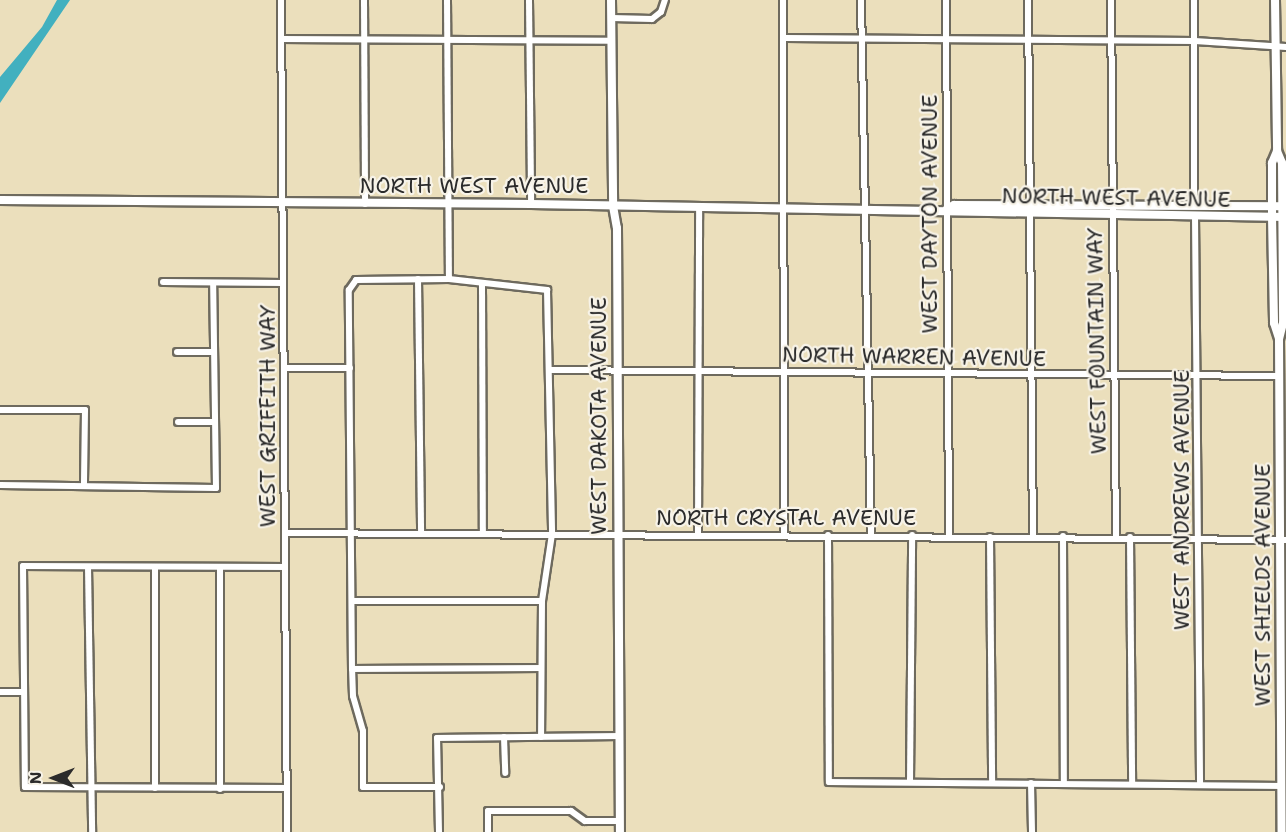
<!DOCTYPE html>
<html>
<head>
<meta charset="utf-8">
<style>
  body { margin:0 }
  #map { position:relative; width:1286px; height:832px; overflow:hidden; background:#ebdfbc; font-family:"Shantell Sans",sans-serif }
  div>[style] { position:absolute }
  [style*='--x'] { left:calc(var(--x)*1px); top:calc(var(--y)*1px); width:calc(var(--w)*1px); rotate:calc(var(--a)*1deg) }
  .water>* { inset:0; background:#42b0bf }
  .roads { filter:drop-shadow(2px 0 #6e6a5e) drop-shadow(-2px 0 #6e6a5e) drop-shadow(0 2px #6e6a5e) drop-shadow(0 -2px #6e6a5e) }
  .street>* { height:6px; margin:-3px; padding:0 3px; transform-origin:3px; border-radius:3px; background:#fff }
  .secondary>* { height:8px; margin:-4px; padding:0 4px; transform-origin:4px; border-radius:4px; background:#fff }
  span { translate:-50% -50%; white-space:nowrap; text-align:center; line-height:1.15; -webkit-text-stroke:4.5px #f7f3e8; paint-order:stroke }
  .street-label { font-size:21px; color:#2b2b2b }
  .north { position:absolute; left:24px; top:748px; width:60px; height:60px; -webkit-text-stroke:4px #f7f3e8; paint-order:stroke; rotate:270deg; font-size:16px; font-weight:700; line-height:24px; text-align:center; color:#2b2b2b }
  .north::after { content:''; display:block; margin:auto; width:21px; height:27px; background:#2b2b2b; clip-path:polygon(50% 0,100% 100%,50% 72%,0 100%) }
</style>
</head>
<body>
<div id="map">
  <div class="water">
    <div style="clip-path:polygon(57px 0,70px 0,0 103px,0 77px,42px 27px)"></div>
  </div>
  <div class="roads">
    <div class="street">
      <div style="--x:281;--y:0;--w:832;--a:89.59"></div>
      <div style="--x:364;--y:0;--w:204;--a:89.7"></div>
      <div style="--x:447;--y:0;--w:279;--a:89.6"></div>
      <div style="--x:529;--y:0;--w:204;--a:89.4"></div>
      <div style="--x:783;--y:0;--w:535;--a:89.89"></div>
      <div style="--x:861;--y:0;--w:534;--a:88.93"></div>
      <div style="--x:946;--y:0;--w:536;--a:89.68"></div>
      <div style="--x:1028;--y:0;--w:536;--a:89.47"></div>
      <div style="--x:1111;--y:0;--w:537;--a:89.47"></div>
      <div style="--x:612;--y:18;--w:40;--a:1.4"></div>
      <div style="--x:652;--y:19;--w:11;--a:-38"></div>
      <div style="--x:661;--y:12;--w:13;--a:-72"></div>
      <div style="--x:783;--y:38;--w:412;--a:0.4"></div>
      <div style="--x:1195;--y:41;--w:91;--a:3.8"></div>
      <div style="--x:281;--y:39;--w:331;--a:0.3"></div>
      <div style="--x:1194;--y:206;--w:206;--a:-90"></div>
      <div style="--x:1195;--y:216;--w:567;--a:89.49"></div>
      <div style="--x:418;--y:279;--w:253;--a:89.3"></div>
      <div style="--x:163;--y:282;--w:120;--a:0.5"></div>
      <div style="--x:482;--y:285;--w:249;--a:89.8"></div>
      <div style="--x:177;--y:352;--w:36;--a:0"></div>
      <div style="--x:284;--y:368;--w:66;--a:0"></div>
      <div style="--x:549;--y:370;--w:730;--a:0.47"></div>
      <div style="--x:0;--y:410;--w:85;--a:0"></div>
      <div style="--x:85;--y:410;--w:75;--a:90.8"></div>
      <div style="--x:178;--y:422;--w:35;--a:0"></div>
      <div style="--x:0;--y:485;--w:216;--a:0.8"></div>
      <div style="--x:216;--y:488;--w:205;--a:-90.8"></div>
      <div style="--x:285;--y:533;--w:1001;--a:0.4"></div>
      <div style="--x:698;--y:534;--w:327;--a:-89.8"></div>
      <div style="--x:828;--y:535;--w:247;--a:89.8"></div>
      <div style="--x:829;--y:782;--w:453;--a:0.5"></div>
      <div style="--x:1063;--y:536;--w:247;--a:89.8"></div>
      <div style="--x:990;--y:537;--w:246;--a:89.5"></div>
      <div style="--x:1130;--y:537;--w:246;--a:89.5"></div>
      <div style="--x:88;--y:567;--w:265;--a:89.1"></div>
      <div style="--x:155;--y:567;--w:221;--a:90"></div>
      <div style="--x:220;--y:567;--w:222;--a:90"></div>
      <div style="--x:285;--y:567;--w:262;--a:-179.8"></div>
      <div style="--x:23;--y:566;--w:221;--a:89.5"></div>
      <div style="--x:25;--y:787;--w:262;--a:0.2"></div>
      <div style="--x:352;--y:601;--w:190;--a:0"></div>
      <div style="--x:352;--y:669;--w:189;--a:-0.3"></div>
      <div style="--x:0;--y:692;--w:24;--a:0"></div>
      <div style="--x:504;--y:737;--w:36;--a:88"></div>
      <div style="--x:910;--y:782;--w:247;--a:-89.5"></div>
      <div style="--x:1031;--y:783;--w:49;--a:88.8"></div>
      <div style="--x:440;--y:787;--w:77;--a:180"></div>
      <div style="--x:363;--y:787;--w:56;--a:-90"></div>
      <div style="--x:363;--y:731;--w:36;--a:-106"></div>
      <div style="--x:353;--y:696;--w:27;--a:-92"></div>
      <div style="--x:352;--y:669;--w:379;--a:-90.5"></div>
      <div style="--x:349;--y:290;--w:12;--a:-55"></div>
      <div style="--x:356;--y:280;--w:93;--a:-0.6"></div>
      <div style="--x:449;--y:279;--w:99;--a:6.4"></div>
      <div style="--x:547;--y:290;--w:244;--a:88.8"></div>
      <div style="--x:552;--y:534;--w:68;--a:98.5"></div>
      <div style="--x:542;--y:601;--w:136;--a:90.4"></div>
      <div style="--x:439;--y:832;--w:94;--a:-91.2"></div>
      <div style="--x:437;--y:738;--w:181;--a:-0.6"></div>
      <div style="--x:488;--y:832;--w:21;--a:-90"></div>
      <div style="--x:488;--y:811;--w:83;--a:0"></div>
      <div style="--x:571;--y:811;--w:17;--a:36"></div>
      <div style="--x:585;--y:821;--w:35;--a:0"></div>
    </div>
    <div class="secondary">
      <div style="--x:611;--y:0;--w:206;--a:89.4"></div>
      <div style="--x:613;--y:206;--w:22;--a:80"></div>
      <div style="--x:617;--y:228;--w:604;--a:89.72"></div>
      <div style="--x:1275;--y:0;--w:151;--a:89.2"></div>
      <div style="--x:1277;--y:151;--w:13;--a:113"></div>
      <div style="--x:1272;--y:163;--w:54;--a:90"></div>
      <div style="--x:1272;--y:217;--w:106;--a:88.9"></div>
      <div style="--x:1274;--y:323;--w:16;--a:72"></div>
      <div style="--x:1277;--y:151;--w:13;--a:67"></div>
      <div style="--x:1282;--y:163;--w:160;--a:89.6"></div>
      <div style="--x:1283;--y:323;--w:16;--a:104"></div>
      <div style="--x:1279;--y:339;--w:493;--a:89.7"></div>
      <div style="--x:0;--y:200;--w:531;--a:0.43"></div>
      <div style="--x:531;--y:204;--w:755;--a:0.99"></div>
      <div style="--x:947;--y:209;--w:8;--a:-30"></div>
      <div style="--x:954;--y:205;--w:332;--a:0.2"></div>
    </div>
  </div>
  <div class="street-label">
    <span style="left:474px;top:186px">NORTH WEST AVENUE</span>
    <span style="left:1116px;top:198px;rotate:1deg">NORTH WEST AVENUE</span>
    <span style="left:930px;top:214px;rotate:-90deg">WEST DAYTON AVENUE</span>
    <span style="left:1097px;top:341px;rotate:-91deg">WEST FOUNTAIN WAY</span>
    <span style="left:914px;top:357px;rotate:1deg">NORTH WARREN AVENUE</span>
    <span style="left:268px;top:416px;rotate:-90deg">WEST GRIFFITH WAY</span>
    <span style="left:599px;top:416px;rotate:-90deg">WEST DAKOTA AVENUE</span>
    <span style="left:1182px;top:500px;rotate:-90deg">WEST ANDREWS AVENUE</span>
    <span style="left:786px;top:518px">NORTH CRYSTAL AVENUE</span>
    <span style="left:1263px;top:585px;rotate:-90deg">WEST SHIELDS AVENUE</span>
  </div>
  <div class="north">N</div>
</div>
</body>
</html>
